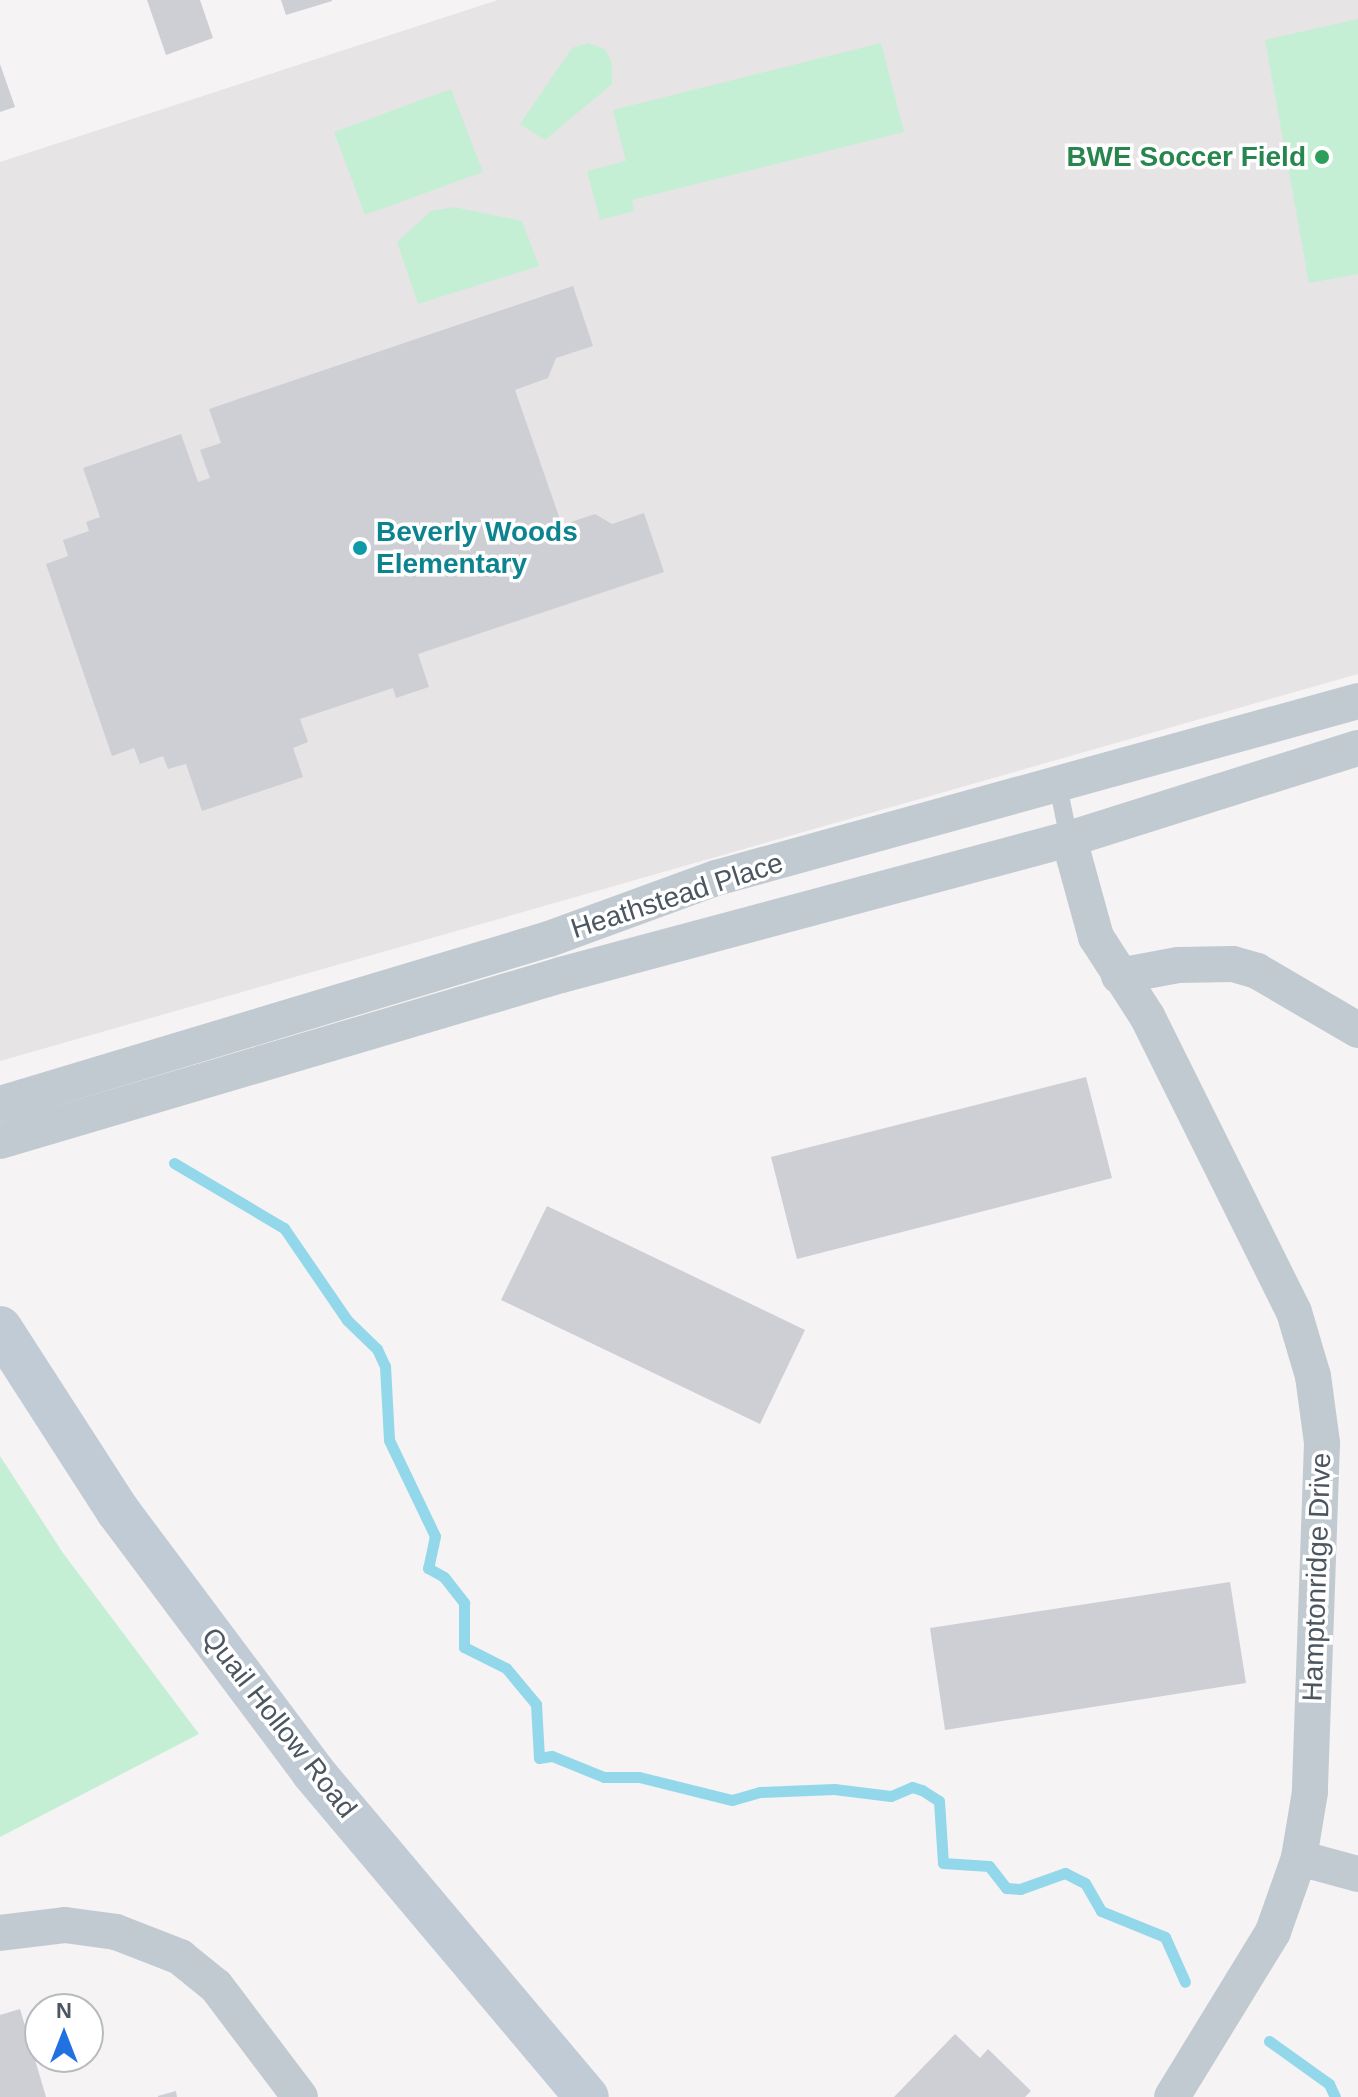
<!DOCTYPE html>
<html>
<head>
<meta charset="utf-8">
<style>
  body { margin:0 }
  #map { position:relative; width:1358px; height:2097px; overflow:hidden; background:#f5f3f3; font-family:Arial,sans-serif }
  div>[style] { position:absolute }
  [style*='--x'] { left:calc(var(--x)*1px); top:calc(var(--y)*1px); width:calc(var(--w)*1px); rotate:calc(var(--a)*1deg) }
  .education>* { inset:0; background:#e6e4e5 }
  .green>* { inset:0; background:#c4efd5 }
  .stream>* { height:11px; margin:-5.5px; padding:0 5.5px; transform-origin:5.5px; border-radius:5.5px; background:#93d7eb }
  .building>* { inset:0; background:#cdcfd5 }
  .service>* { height:18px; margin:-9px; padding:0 9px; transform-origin:9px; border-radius:9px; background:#c1cad1 }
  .minor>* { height:36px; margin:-18px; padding:0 18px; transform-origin:18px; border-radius:18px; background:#c1cad1 }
  .secondary>* { height:44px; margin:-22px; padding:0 22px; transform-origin:22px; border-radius:22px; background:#c1cbd5 }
  .dots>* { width:22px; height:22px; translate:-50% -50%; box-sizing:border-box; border:4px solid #fff; border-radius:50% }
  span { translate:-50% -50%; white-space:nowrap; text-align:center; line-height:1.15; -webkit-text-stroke:7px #fff; paint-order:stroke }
  .leisure-label { font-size:28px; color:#27864d; font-weight:700 }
  .right { translate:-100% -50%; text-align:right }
  .culture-label { font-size:28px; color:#0d838f; font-weight:700 }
  .left { translate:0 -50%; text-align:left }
  .street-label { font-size:28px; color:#4b5660 }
  .north { position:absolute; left:24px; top:1993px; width:80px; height:80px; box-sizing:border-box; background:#fff; border:2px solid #b7bbbf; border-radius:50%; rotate:0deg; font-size:22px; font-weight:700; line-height:32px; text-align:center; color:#4b5660 }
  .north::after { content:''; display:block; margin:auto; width:28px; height:36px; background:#2172e1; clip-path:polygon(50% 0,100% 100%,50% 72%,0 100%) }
</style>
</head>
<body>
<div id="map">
  <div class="education">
    <div style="clip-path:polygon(498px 0,1358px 0,1358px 674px,0 1061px,0 162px)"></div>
  </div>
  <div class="green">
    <div style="clip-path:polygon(1358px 19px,1358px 274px,1309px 283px,1265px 40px)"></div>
    <div style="clip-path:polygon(588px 43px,605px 49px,612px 63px,612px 84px,545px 140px,520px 124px,572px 48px)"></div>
    <div style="clip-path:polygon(881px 43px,904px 132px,632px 200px,634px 211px,600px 220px,587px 171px,626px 161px,613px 110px)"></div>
    <div style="clip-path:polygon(451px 89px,483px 172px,365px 215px,334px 132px)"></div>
    <div style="clip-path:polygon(454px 207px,522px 221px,539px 266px,418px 304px,397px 242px,431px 211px)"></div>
    <div style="clip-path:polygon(0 1456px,63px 1553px,199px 1734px,0 1837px)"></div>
  </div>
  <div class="stream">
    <div style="--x:174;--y:1163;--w:128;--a:30.6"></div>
    <div style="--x:284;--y:1228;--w:112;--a:55.6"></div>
    <div style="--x:347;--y:1320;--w:42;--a:44"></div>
    <div style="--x:377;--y:1349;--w:19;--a:65"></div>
    <div style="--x:385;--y:1366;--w:74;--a:86.9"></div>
    <div style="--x:389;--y:1440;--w:106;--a:64.4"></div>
    <div style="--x:435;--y:1536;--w:33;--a:102"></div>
    <div style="--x:428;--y:1568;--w:18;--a:29"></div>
    <div style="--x:444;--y:1577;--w:33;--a:52"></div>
    <div style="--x:464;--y:1603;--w:44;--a:90"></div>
    <div style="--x:464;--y:1647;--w:47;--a:26.6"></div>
    <div style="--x:506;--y:1668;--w:47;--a:50.2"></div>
    <div style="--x:536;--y:1704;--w:54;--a:86.8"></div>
    <div style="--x:539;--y:1758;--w:13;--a:-9"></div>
    <div style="--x:552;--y:1756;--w:56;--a:22"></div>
    <div style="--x:604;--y:1777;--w:35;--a:0"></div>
    <div style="--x:639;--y:1777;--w:96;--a:13.9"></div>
    <div style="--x:732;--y:1800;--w:29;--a:-16"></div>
    <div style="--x:760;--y:1792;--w:74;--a:-2.3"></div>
    <div style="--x:834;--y:1789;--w:57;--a:7"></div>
    <div style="--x:891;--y:1796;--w:23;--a:-23"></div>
    <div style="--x:912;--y:1787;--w:10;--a:17"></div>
    <div style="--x:922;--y:1790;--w:20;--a:33"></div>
    <div style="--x:939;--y:1801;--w:62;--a:86.3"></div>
    <div style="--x:943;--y:1863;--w:46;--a:3.7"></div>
    <div style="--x:989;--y:1866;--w:28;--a:52"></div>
    <div style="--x:1006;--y:1888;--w:14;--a:4"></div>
    <div style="--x:1020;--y:1889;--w:48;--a:-19.6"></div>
    <div style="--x:1065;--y:1873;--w:22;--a:27"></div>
    <div style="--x:1085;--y:1883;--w:32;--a:60"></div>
    <div style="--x:1101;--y:1911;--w:69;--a:22.1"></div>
    <div style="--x:1165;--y:1937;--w:49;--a:66"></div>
    <div style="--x:1269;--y:2041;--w:74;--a:35.6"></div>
    <div style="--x:1329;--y:2084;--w:14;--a:65"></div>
  </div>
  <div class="building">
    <div style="clip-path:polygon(147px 0,200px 0,213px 38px,166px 55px)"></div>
    <div style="clip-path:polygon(281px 0,332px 0,332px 1px,286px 15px)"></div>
    <div style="clip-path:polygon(0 64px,15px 107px,0 112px)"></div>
    <div style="clip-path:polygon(573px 286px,593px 346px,556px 358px,548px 378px,515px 390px,562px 525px,595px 514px,612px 524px,644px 513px,664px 572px,418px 654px,429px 687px,396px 698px,393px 688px,300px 719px,308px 742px,293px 748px,303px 777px,202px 811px,186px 764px,168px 769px,163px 756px,140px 764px,134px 748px,112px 756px,46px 564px,68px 556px,63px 540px,89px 531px,86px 522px,100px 517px,83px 468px,181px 434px,198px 482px,210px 478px,200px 450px,221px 443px,209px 409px)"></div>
    <div style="clip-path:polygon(1086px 1077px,1112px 1178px,797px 1259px,771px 1157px)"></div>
    <div style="clip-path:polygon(547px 1206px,805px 1330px,760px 1424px,501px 1300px)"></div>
    <div style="clip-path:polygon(1230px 1582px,1246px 1683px,945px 1730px,930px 1628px)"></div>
    <div style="clip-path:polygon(20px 2009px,46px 2097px,0 2097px,0 2015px)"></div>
    <div style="clip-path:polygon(955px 2034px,980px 2058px,988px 2049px,1031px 2091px,1025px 2097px,894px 2097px)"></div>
    <div style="clip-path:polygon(176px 2091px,177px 2097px,158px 2097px,158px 2096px)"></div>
  </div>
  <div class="service">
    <div style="--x:1058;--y:786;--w:54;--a:78.3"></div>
  </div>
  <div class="minor">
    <div style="--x:1069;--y:839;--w:102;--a:74.6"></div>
    <div style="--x:1096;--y:937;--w:94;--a:57.2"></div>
    <div style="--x:1147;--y:1016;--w:330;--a:63.6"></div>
    <div style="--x:1294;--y:1312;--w:67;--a:73.5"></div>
    <div style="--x:1313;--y:1376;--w:68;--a:82.3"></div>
    <div style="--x:1322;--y:1443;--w:349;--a:92"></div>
    <div style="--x:1310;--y:1792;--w:67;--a:99.5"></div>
    <div style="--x:1299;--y:1858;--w:78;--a:109.4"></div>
    <div style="--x:1273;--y:1932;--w:193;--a:121.5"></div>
    <div style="--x:1119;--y:976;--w:60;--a:-10.6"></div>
    <div style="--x:1178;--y:965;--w:55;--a:-1"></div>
    <div style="--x:1233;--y:964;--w:25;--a:16"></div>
    <div style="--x:1257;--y:971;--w:117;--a:30.3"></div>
    <div style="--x:0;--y:1104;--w:573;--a:-16.73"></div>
    <div style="--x:549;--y:939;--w:178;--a:-20.1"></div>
    <div style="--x:716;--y:878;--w:666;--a:-15.41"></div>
    <div style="--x:0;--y:1141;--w:585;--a:-16.48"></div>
    <div style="--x:561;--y:975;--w:526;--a:-14.99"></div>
    <div style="--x:1069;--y:839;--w:303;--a:-17.5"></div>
    <div style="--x:1299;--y:1858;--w:61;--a:15.2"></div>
    <div style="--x:0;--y:1933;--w:65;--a:-7"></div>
    <div style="--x:65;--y:1925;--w:51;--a:7.8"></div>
    <div style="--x:116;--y:1932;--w:69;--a:21.3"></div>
    <div style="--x:180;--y:1957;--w:46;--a:38.9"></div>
    <div style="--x:216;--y:1986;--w:139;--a:52.9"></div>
  </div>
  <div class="secondary">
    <div style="--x:0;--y:1328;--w:218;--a:57.2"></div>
    <div style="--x:118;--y:1511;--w:326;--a:53.2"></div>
    <div style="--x:313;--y:1772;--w:425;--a:49.9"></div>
  </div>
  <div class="dots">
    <div style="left:1322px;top:157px;background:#2e9e5b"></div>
    <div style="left:360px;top:548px;background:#0f9aa8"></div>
  </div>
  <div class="leisure-label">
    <span class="right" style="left:1306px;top:157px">BWE Soccer Field</span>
  </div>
  <div class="culture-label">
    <span class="left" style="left:376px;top:548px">Beverly Woods<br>Elementary</span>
  </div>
  <div class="street-label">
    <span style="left:677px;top:896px;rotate:-18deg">Heathstead Place</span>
    <span style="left:1317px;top:1577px;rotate:-88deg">Hamptonridge Drive</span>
    <span style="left:279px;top:1723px;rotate:52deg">Quail Hollow Road</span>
  </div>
  <div class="north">N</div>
</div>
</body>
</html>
